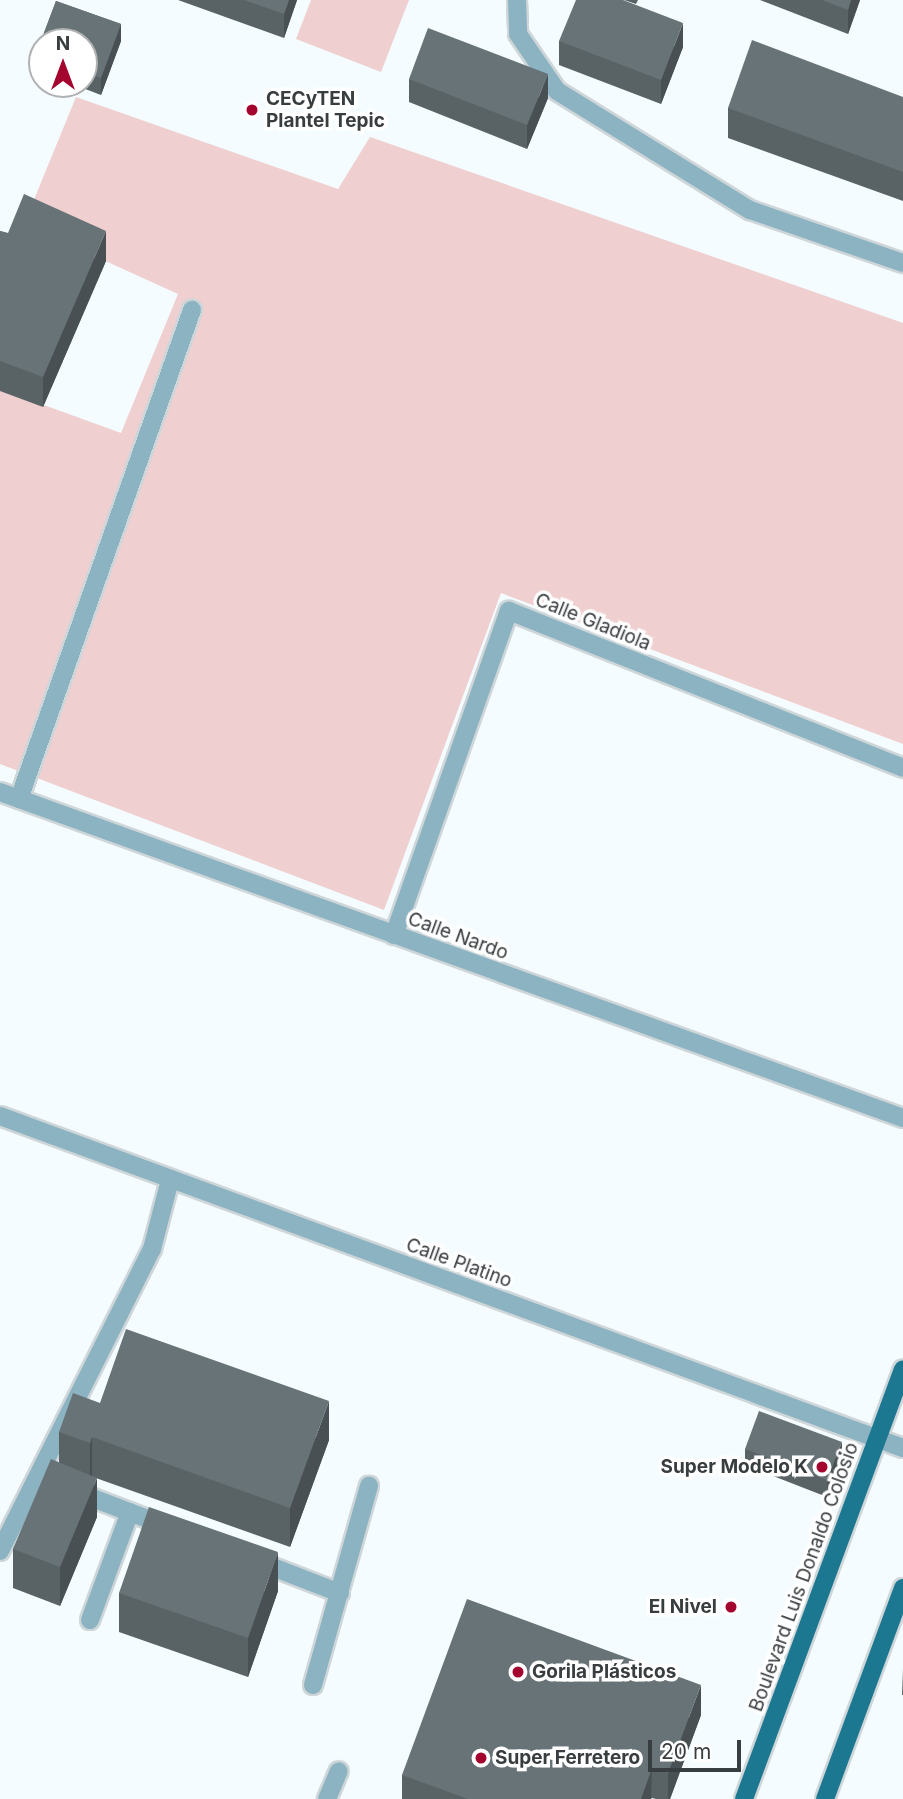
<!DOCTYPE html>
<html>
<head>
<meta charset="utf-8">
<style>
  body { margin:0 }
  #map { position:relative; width:903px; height:1799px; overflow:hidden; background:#f4fcff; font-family:Inter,sans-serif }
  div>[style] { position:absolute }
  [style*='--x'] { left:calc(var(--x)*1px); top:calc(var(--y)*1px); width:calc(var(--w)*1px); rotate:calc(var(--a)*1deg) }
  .green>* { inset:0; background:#efcfcf }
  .roads { filter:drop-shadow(2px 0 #ced6d9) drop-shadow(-2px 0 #ced6d9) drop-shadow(0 2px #ced6d9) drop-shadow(0 -2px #ced6d9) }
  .minor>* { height:18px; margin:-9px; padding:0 9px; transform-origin:9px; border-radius:9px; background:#8cb3c1 }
  .major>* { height:18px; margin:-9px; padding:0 9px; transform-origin:9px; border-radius:9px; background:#1c7790 }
  .wall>* { inset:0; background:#596366 }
  .shaded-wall>* { inset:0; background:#485053 }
  .building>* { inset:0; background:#677377 }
  .dots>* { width:19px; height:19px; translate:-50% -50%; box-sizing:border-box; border:4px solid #fff; border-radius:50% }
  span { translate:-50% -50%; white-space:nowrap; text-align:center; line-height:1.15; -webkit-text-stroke:7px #fff; paint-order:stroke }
  .poi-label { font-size:19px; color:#383d3f; font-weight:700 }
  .left { translate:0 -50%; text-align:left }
  .right { translate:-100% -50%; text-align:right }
  .street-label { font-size:19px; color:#383d3f }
  .north { position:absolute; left:28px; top:28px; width:70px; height:70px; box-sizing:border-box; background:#fff; border:2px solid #afb1b2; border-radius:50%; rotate:0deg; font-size:19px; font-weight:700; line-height:28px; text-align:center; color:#383d3f }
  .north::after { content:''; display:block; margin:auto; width:24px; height:32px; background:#a3052f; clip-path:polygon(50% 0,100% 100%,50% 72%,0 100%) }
  .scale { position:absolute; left:648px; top:1740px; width:93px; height:32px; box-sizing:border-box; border:4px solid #383d3f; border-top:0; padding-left:9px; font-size:21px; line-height:24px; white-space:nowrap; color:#383d3f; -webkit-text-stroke:5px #fff; paint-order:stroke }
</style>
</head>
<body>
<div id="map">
  <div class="green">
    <div style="clip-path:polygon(311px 0,409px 0,381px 72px,296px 39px)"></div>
    <div style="clip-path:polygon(76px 97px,338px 189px,370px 137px,903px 323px,903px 744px,501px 593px,384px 910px,0 764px,0 389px,121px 433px,178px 294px,24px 224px)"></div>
  </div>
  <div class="roads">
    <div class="minor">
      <div style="--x:517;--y:0;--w:34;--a:88"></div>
      <div style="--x:518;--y:34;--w:69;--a:55.6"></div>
      <div style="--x:557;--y:91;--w:227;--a:31.7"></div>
      <div style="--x:750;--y:210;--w:162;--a:19.1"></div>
      <div style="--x:0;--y:792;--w:960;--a:19.85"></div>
      <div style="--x:19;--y:799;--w:519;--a:-70.52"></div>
      <div style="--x:394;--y:935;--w:344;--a:-70.5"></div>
      <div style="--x:509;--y:611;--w:424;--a:21.7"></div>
      <div style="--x:0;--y:1116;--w:962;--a:20.19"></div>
      <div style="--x:74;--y:1491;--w:98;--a:20.8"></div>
      <div style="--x:0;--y:1551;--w:338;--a:-63.3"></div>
      <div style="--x:152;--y:1249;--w:71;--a:-75.4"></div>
      <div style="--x:257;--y:1561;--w:89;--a:21.1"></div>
      <div style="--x:90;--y:1620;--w:115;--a:-69.7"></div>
      <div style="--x:313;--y:1685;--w:207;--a:-74.3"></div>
      <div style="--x:327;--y:1799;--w:30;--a:-67"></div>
    </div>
    <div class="major">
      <div style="--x:744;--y:1799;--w:458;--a:-69.7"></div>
      <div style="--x:825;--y:1799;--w:225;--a:-69.7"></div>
    </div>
  </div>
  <div class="wall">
    <div style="clip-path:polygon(178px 0,297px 0,284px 38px)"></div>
    <div style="clip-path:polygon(624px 0,638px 0,636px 4px)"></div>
    <div style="clip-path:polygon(760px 0,860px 0,848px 34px)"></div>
    <div style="clip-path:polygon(56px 1px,121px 24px,121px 41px,101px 95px,72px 84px,84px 84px,84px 42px,42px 42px,42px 73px,36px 71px,36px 54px)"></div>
    <div style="clip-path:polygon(559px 41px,683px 47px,661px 104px,559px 65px)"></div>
    <div style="clip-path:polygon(409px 79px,548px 98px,527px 149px,409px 102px)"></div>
    <div style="clip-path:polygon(903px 97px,903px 201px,728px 138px,728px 108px)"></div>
    <div style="clip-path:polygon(0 231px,106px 261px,43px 407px,0 391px)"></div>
    <div style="clip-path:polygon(100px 1403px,329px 1440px,290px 1547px,93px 1477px,97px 1517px,60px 1606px,13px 1588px,13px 1549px,59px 1462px,59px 1432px)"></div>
    <div style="clip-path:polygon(745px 1449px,842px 1458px,827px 1497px,745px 1465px)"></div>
    <div style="clip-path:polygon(278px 1591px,248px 1677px,119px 1632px,119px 1593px)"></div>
    <div style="clip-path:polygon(903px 1669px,903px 1695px,902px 1695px)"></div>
    <div style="clip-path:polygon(701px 1715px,670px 1799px,656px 1799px,652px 1798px,651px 1799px,402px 1799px,402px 1775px)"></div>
  </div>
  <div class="shaded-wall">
    <div style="clip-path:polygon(289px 0,297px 0,284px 38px,284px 14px)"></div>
    <div style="clip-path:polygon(851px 0,860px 0,848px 34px,848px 10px)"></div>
    <div style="clip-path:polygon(683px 23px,683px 47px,661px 104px,661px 80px)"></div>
    <div style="clip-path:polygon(121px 24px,121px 41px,101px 95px,101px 78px)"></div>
    <div style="clip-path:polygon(548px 74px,548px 98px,527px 149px,527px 125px)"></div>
    <div style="clip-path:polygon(106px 231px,106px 261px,43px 407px,43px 377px)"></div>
    <div style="clip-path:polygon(329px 1401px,329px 1440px,290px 1547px,290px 1508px)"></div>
    <div style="clip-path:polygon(92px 1437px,92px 1476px,90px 1482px,90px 1443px)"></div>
    <div style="clip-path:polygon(842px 1442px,842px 1458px,827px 1497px,827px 1480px)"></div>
    <div style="clip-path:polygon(97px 1478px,97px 1517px,60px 1606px,60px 1567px)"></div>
    <div style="clip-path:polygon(278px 1552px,278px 1591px,248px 1677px,248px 1638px)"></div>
    <div style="clip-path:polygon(701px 1685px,701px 1715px,670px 1799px,668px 1799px,668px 1773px)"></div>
    <div style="clip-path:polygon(652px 1768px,651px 1799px,641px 1799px)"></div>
  </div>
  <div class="building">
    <div style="clip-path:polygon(244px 0,289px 0,284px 14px)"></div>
    <div style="clip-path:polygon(576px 0,623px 0,683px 23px,661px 80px,559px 41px)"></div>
    <div style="clip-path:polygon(822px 0,851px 0,848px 10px)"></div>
    <div style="clip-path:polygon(56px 1px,121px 24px,101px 78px,84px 72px,84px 42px,42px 42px,42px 57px,36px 54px)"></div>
    <div style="clip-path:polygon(428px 28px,548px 74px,527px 125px,409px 79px)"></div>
    <div style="clip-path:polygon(752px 40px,903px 97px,903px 172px,728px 108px)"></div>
    <div style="clip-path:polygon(24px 194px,106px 231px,43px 377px,0 361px,0 231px,8px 233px)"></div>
    <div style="clip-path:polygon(126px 1329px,329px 1401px,290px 1508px,92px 1437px,90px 1443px,59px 1432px,73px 1393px,100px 1403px)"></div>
    <div style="clip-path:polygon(759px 1411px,842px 1442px,827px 1480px,745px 1449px)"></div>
    <div style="clip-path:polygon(51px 1459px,97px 1478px,60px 1567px,13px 1549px)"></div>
    <div style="clip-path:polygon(149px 1507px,278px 1552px,248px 1638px,119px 1593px)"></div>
    <div style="clip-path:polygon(467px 1599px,701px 1685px,668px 1773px,652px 1768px,641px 1799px,468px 1799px,402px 1775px)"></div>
  </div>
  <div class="dots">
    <div style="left:252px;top:110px;background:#a3052f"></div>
    <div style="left:822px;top:1467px;background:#a3052f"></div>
    <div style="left:731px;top:1607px;background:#a3052f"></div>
    <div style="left:518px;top:1672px;background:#a3052f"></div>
    <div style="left:481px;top:1758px;background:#a3052f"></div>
  </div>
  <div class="poi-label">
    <span class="left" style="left:266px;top:110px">CECyTEN<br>Plantel Tepic</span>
    <span class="right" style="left:808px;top:1467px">Super Modelo K</span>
    <span class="right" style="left:717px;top:1607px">El Nivel</span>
    <span class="left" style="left:532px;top:1672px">Gorila Plásticos</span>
    <span class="left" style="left:495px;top:1758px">Super Ferretero</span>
  </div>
  <div class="street-label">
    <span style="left:593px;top:622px;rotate:22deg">Calle Gladiola</span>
    <span style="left:458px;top:936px;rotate:20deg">Calle Nardo</span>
    <span style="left:459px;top:1263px;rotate:20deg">Calle Platino</span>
    <span style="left:804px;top:1577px;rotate:-70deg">Boulevard Luis Donaldo Colosio</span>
  </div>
  <div class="north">N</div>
  <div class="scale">20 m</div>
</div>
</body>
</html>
